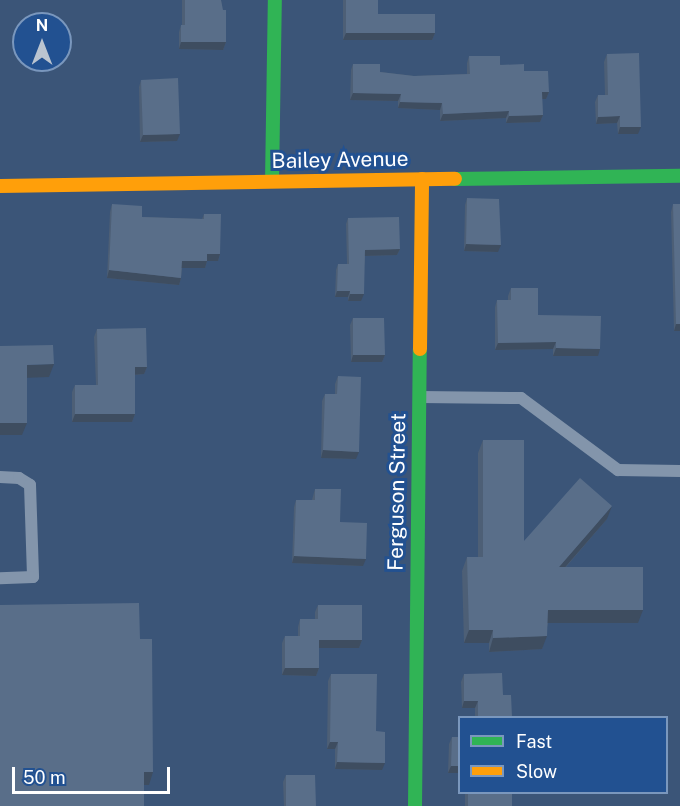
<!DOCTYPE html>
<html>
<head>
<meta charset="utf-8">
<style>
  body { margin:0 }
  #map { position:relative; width:680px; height:806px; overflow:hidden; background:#3b5578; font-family:"Public Sans",sans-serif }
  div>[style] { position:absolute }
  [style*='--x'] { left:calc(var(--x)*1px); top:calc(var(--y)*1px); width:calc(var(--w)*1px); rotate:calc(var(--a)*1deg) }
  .lane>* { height:12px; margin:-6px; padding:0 6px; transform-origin:6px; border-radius:6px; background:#8395ab }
  .fast>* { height:14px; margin:-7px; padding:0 7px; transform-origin:7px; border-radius:7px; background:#30b455 }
  .slow>* { height:14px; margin:-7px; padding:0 7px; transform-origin:7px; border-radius:7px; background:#ff9f0a }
  .wall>* { inset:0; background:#4d5f76 }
  .shaded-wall>* { inset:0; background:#3e4d60 }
  .building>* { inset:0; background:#596e89 }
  span { translate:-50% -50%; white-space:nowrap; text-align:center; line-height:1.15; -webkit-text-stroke:6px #225191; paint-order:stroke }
  .street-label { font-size:21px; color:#fff }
  .legend { position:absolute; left:458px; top:716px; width:210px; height:78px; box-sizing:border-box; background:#225191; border:2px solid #7a97bd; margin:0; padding:8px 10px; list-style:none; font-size:18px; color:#fff }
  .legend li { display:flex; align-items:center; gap:12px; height:30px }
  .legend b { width:30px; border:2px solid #7a97bd }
  .north { position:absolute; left:12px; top:12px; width:60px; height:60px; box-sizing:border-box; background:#225191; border:2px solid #7a97bd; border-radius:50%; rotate:0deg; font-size:16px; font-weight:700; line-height:24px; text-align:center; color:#fff }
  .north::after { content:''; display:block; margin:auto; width:21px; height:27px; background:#bac4d0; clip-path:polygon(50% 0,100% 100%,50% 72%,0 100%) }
  .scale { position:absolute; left:12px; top:767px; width:158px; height:27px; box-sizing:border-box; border:3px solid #fff; border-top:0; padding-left:8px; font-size:18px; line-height:21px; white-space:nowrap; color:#fff; -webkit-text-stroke:4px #225191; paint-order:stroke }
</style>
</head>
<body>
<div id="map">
  <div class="lane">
    <div style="--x:420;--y:397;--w:101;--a:0.6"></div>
    <div style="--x:521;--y:398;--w:121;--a:36.6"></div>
    <div style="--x:618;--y:470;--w:62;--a:0.9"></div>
    <div style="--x:0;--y:477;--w:19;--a:3"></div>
    <div style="--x:19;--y:478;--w:13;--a:32"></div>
    <div style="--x:30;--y:485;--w:92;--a:88.1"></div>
    <div style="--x:33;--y:577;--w:33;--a:178"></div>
  </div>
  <div class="fast">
    <div style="--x:455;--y:179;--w:225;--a:-0.8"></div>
    <div style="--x:272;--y:181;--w:181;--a:-89.1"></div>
    <div style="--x:415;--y:806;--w:457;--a:-89.4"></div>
  </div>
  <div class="slow">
    <div style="--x:0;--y:186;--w:455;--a:-0.9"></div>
    <div style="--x:420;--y:349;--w:170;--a:-89.3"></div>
  </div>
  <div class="wall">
    <div style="clip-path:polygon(182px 0,221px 0,226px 42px,223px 50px,179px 49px,179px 32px,181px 25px,182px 25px)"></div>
    <div style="clip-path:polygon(343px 0,378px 0,378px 14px,435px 33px,432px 40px,343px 40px)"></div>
    <div style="clip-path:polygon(607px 54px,638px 134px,618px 134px,617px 123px,596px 124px,595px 102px,598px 95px,605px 95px,604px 62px)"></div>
    <div style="clip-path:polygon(469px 56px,524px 71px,549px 92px,546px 99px,542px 99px,543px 115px,540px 122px,506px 123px,506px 118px,440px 121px,440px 110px,398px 108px,398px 101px,350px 100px,351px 70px,353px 64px,380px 72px,414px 76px,467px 74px,467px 63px)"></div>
    <div style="clip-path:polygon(141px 80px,177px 141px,140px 142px,139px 87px)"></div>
    <div style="clip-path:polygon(467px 198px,498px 252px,464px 251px,465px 205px)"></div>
    <div style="clip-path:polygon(112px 204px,142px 217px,202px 219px,204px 214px,220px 254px,218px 261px,207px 261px,205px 268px,182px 268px,181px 278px,179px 285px,107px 278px,110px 212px)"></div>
    <div style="clip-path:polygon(673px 204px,680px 204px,680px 331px,674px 331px,671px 212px)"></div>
    <div style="clip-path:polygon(348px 218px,400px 249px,397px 255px,365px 256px,361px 301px,348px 301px,348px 297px,335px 297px,336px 270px,338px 264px,347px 264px,346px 224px)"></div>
    <div style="clip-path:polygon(511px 288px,538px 315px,598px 356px,553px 356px,553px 349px,495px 350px,495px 307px,497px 300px,508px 300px,508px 296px)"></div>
    <div style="clip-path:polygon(353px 318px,385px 355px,382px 362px,351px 362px,350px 325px)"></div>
    <div style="clip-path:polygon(97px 329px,147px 367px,144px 374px,135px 375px,135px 414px,132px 422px,72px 422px,72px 392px,75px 385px,96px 385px,94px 337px)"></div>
    <div style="clip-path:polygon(338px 376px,356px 459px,321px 458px,322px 401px,325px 394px,335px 394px,335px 384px)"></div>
    <div style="clip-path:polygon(483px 440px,524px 541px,607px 519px,566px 567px,638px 623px,548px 623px,542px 649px,489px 652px,489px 643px,464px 643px,462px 571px,467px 557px,478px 557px,478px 453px)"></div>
    <div style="clip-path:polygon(315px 489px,340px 522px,363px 566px,292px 563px,294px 507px,296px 500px,312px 500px,313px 496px)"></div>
    <div style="clip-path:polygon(318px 605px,362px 640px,359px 648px,319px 648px,319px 668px,316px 676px,282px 675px,282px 643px,285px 636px,298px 636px,298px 627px,300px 619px,315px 619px,315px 612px)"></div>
    <div style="clip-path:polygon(331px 674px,376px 731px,382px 770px,335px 769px,335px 749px,327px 749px,328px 681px)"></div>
    <div style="clip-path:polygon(464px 674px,512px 717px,475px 717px,475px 708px,462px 708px,461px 682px)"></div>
    <div style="clip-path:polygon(452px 737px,459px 773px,448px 773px,449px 744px)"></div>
    <div style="clip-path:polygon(286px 775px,316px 806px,284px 806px,283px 782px)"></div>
    <div style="clip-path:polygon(465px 792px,512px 792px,512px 806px,465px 806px)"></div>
  </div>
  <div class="shaded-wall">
    <div style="clip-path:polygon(346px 33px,435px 33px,432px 40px,343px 40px)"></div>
    <div style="clip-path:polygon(181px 42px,226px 42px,223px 50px,179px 49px)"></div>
    <div style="clip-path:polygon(542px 92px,549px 92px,546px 99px,540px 99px)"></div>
    <div style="clip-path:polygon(353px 93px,401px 94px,398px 101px,350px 100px)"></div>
    <div style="clip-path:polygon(400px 102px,442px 103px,440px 110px,398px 108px)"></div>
    <div style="clip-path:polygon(509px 111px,506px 118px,440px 121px,443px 114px)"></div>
    <div style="clip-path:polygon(543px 115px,540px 122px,506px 123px,509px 116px)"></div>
    <div style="clip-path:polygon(620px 116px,617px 123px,596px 124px,598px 117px)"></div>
    <div style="clip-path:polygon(620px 127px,641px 127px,638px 134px,618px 134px)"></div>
    <div style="clip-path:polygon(180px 134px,177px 141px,140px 142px,143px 135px)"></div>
    <div style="clip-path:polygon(466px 244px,501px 245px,498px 252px,464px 251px)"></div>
    <div style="clip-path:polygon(400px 249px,397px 255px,363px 256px,365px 250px)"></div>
    <div style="clip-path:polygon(207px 254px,220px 254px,218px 261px,207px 261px,205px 268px,179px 268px,182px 261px)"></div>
    <div style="clip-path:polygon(109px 270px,181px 278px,179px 285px,107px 278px)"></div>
    <div style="clip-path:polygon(337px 291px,350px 291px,348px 297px,335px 297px)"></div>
    <div style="clip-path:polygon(350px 294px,364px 294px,361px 301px,348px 301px)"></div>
    <div style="clip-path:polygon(676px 324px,680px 324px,680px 331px,674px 331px)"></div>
    <div style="clip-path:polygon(556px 342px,553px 349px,495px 350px,498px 343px)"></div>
    <div style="clip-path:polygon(556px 348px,600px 349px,598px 356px,553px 356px)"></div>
    <div style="clip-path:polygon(353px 355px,385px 355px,382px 362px,351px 362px)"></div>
    <div style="clip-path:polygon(54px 364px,49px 377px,22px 378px,27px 365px)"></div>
    <div style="clip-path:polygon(135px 367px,147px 367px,144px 374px,132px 375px)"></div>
    <div style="clip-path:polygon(75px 414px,135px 414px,132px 422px,72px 422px)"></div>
    <div style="clip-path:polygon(0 423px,27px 423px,22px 435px,0 435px)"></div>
    <div style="clip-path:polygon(323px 450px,359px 452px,356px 459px,321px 458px)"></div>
    <div style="clip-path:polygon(612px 506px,607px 519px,554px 580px,559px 567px)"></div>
    <div style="clip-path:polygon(294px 556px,366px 559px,363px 566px,292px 563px)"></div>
    <div style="clip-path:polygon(548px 610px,643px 610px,638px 623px,543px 623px)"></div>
    <div style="clip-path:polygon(469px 630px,493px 630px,489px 643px,464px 643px)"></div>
    <div style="clip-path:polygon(547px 636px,542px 649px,489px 652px,493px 638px)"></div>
    <div style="clip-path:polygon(319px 640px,362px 640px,359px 648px,316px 648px)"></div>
    <div style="clip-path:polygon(285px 668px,319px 668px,316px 676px,282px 675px)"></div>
    <div style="clip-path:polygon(464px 701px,478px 701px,475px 708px,462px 708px)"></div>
    <div style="clip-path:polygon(330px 742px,338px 742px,335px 749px,327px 749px)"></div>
    <div style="clip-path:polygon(337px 762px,385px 763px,382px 770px,335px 769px)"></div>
    <div style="clip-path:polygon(451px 766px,459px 766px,459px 773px,448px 773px)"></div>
    <div style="clip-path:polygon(144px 772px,153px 772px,149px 785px,139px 785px)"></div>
  </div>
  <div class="building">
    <div style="clip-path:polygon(185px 0,221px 0,223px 10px,226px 10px,226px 42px,181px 42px,181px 25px,185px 25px)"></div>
    <div style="clip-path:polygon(346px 0,378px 0,378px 14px,435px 14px,435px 33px,346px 33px)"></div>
    <div style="clip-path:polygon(639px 53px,641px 127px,620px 127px,620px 116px,598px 117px,598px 95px,608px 95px,607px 54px)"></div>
    <div style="clip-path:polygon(469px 56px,500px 56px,500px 65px,524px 64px,524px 71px,548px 71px,549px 92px,542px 92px,543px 115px,509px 116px,509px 111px,443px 114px,442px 103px,400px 102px,401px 94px,353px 93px,353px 64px,380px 64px,380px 72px,414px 76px,470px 74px)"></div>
    <div style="clip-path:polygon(178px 78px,180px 134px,143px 135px,141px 80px)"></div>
    <div style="clip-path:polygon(467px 198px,499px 199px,501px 245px,466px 244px)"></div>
    <div style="clip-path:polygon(112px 204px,142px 206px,142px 217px,204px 219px,204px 214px,221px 214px,220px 254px,207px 254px,207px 261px,182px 261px,181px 278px,109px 270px)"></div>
    <div style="clip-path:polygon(673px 204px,680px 204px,680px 324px,676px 324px)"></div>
    <div style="clip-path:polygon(399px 217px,400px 249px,365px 250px,364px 294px,350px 294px,350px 291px,337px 291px,338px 264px,349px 264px,348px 218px)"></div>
    <div style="clip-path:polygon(511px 288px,538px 288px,538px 315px,601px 316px,600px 349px,556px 348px,556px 342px,498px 343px,497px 300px,511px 300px)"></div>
    <div style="clip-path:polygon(353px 318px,384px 318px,385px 355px,353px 355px)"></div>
    <div style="clip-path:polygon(146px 328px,147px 367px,135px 367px,135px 414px,75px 414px,75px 385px,98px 385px,97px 329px)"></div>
    <div style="clip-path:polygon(53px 345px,54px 364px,27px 365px,27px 423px,0 423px,0 346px)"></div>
    <div style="clip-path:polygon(338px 376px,361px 377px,359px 452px,323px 450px,325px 394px,337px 394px)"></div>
    <div style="clip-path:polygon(483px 440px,524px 440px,524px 541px,580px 478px,612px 506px,559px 567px,643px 567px,643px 610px,548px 610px,547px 636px,493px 638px,493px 630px,469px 630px,467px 557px,483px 557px)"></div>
    <div style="clip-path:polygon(315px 489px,341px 489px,340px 522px,367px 523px,366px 559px,294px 556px,296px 500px,315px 500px)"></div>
    <div style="clip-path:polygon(139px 603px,140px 639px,152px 639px,153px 772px,144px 772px,144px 806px,0 806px,0 605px)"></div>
    <div style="clip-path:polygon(318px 605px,362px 605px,362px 640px,319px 640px,319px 668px,285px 668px,285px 636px,300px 636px,300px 619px,318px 619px)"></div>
    <div style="clip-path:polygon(502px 673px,503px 695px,511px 695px,512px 717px,478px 717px,478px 701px,464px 701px,464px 674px)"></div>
    <div style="clip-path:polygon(331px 674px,377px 674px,376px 731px,385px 732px,385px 763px,337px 762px,338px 742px,330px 742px)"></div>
    <div style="clip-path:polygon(452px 737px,459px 737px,459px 766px,451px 766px)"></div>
    <div style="clip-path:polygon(286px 775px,315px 775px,316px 806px,286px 806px)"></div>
    <div style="clip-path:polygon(468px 792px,512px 792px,512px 806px,468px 806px)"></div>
  </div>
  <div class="street-label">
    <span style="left:340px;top:160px;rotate:-1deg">Bailey Avenue</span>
    <span style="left:397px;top:492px;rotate:-89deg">Ferguson Street</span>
  </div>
  <ul class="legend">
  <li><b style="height:8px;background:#30b455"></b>Fast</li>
  <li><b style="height:8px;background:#ff9f0a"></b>Slow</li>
  </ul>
  <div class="north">N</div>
  <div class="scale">50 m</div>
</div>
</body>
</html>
